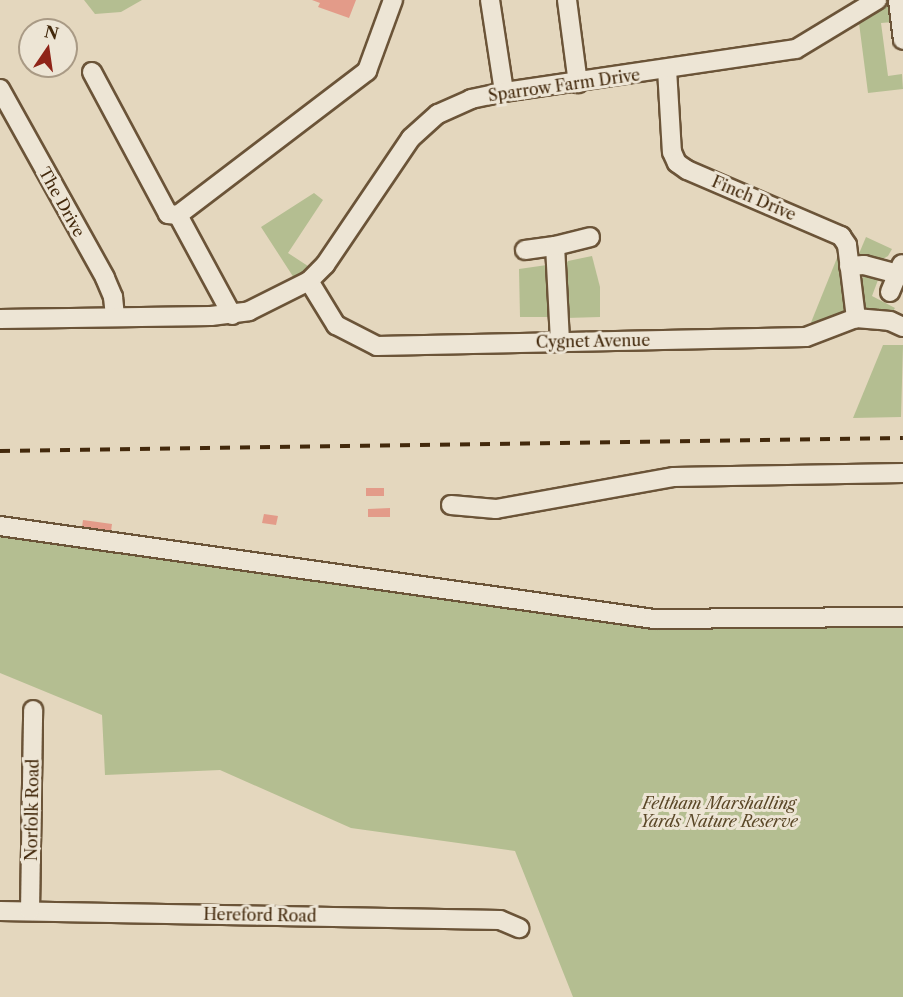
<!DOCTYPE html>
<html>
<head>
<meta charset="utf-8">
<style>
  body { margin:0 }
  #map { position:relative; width:903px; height:997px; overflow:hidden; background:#e4d7be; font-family:"Libre Caslon Text",serif }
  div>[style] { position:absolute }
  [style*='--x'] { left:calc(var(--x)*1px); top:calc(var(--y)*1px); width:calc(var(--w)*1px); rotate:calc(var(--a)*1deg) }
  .green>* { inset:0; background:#b4be91 }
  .building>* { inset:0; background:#e39b89 }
  .roads { filter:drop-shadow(2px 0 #6b5438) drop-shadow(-2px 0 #6b5438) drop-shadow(0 2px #6b5438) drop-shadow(0 -2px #6b5438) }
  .minor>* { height:18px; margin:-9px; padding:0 9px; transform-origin:9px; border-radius:9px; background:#ede5d5 }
  .rail>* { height:4px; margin-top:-2px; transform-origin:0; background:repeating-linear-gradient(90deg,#43290c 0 10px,transparent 0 20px) }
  span { translate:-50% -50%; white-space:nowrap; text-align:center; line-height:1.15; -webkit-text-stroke:6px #ede5d5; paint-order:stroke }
  .street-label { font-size:16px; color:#43290c }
  .park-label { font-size:16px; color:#5a4727; font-style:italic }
  .north { position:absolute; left:18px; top:18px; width:60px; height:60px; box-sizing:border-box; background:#ede5d5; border:2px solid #a99a85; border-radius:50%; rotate:13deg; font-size:16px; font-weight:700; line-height:24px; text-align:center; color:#43290c }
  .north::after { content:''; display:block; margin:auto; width:21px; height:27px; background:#8f2418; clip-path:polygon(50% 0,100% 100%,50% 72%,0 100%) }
</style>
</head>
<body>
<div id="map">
  <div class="green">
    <div style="clip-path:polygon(84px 0,142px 0,121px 12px,95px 14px)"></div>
    <div style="clip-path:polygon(887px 5px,891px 7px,893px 22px,881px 23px,888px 76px,902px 74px,903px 89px,868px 93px,859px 23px)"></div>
    <div style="clip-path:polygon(314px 193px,323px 200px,288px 253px,311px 268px,294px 278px,261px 227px)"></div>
    <div style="clip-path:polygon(866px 237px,892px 249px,888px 256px,881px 260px,858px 256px)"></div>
    <div style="clip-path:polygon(839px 253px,846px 310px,810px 325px)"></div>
    <div style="clip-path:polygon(592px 256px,600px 287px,600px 317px,566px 318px,565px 266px,568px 261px)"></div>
    <div style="clip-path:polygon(547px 265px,552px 270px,553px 317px,520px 317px,519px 269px)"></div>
    <div style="clip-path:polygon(866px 275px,878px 280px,872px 296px,895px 308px,891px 314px,866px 309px,861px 279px)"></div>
    <div style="clip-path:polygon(883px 345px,903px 345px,901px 417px,853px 418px)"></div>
    <div style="clip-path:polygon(0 535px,672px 629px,903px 625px,903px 997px,573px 997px,515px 851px,351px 828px,220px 770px,105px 775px,102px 715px,0 673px)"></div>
  </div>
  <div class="building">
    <div style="clip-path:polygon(312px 0,356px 0,349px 18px,318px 7px,320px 3px)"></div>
    <div style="clip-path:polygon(366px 488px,384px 488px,384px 496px,366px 496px)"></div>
    <div style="clip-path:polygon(390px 508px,390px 517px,368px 517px,368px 509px)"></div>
    <div style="clip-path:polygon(264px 514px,278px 516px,276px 525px,262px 523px)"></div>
    <div style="clip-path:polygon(83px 520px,112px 524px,111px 531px,82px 527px)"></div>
  </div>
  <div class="roads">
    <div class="minor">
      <div style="--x:490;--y:0;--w:93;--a:81.3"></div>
      <div style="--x:567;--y:0;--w:84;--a:82.5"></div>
      <div style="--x:898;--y:0;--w:40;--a:82.9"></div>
      <div style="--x:667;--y:69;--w:83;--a:86.6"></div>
      <div style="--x:672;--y:152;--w:12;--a:66"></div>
      <div style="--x:677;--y:163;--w:12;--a:35"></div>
      <div style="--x:687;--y:170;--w:168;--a:23.2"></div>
      <div style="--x:841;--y:236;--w:11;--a:56"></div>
      <div style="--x:847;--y:245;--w:74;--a:83"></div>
      <div style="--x:92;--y:72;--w:161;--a:61.8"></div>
      <div style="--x:168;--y:214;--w:10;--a:6"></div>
      <div style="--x:0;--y:89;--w:216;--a:60.9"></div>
      <div style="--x:105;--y:278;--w:21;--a:67"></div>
      <div style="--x:113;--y:297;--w:20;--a:84"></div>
      <div style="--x:525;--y:250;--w:30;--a:-8"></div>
      <div style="--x:849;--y:266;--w:15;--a:-4"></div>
      <div style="--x:864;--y:265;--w:35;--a:15"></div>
      <div style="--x:309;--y:281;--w:52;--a:58.5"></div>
      <div style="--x:336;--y:325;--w:46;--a:27.1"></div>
      <div style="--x:377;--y:346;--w:429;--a:-1.2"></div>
      <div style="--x:806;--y:337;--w:53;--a:-20.8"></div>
      <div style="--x:856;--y:318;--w:34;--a:5"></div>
      <div style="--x:890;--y:321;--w:14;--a:25"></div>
      <div style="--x:890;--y:292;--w:30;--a:-67"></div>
      <div style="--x:232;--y:315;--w:114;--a:-118.4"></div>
      <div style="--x:178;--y:215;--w:238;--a:-37.3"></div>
      <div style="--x:367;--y:71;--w:76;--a:-69.9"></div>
      <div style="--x:0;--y:319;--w:211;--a:-0.8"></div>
      <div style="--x:211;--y:316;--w:38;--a:-7"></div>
      <div style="--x:249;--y:311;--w:67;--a:-26.6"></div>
      <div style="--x:309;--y:281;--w:23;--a:-45"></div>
      <div style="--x:325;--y:265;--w:153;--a:-55.9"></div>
      <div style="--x:411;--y:138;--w:36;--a:-42"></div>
      <div style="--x:438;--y:114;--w:36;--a:-24"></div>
      <div style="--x:471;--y:99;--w:34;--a:-12"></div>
      <div style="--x:504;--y:92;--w:295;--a:-8.4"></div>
      <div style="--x:796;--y:49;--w:95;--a:-31.2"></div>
      <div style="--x:560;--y:341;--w:95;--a:-93"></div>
      <div style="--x:555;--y:246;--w:36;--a:-14"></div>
      <div style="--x:451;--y:505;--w:45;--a:5.1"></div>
      <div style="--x:496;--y:509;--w:181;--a:-10.2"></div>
      <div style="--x:674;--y:477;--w:229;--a:-1"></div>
      <div style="--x:0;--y:526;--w:661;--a:8.09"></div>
      <div style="--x:654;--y:619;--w:249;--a:-0.5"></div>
      <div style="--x:0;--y:911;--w:500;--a:1.03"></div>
      <div style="--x:500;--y:920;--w:21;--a:23"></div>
      <div style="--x:30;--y:911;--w:201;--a:-89.1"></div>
    </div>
  </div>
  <div class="rail">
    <div style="--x:0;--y:451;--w:903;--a:-0.82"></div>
  </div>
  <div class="street-label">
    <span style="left:564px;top:85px;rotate:-8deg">Sparrow Farm Drive</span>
    <span style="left:754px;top:198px;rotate:23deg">Finch Drive</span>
    <span style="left:62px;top:202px;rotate:61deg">The Drive</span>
    <span style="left:593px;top:341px;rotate:-1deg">Cygnet Avenue</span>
    <span style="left:32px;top:810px;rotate:-89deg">Norfolk Road</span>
    <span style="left:260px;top:915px;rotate:1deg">Hereford Road</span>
  </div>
  <div class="park-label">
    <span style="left:719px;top:812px">Feltham Marshalling<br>Yards Nature Reserve</span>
  </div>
  <div class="north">N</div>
</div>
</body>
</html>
